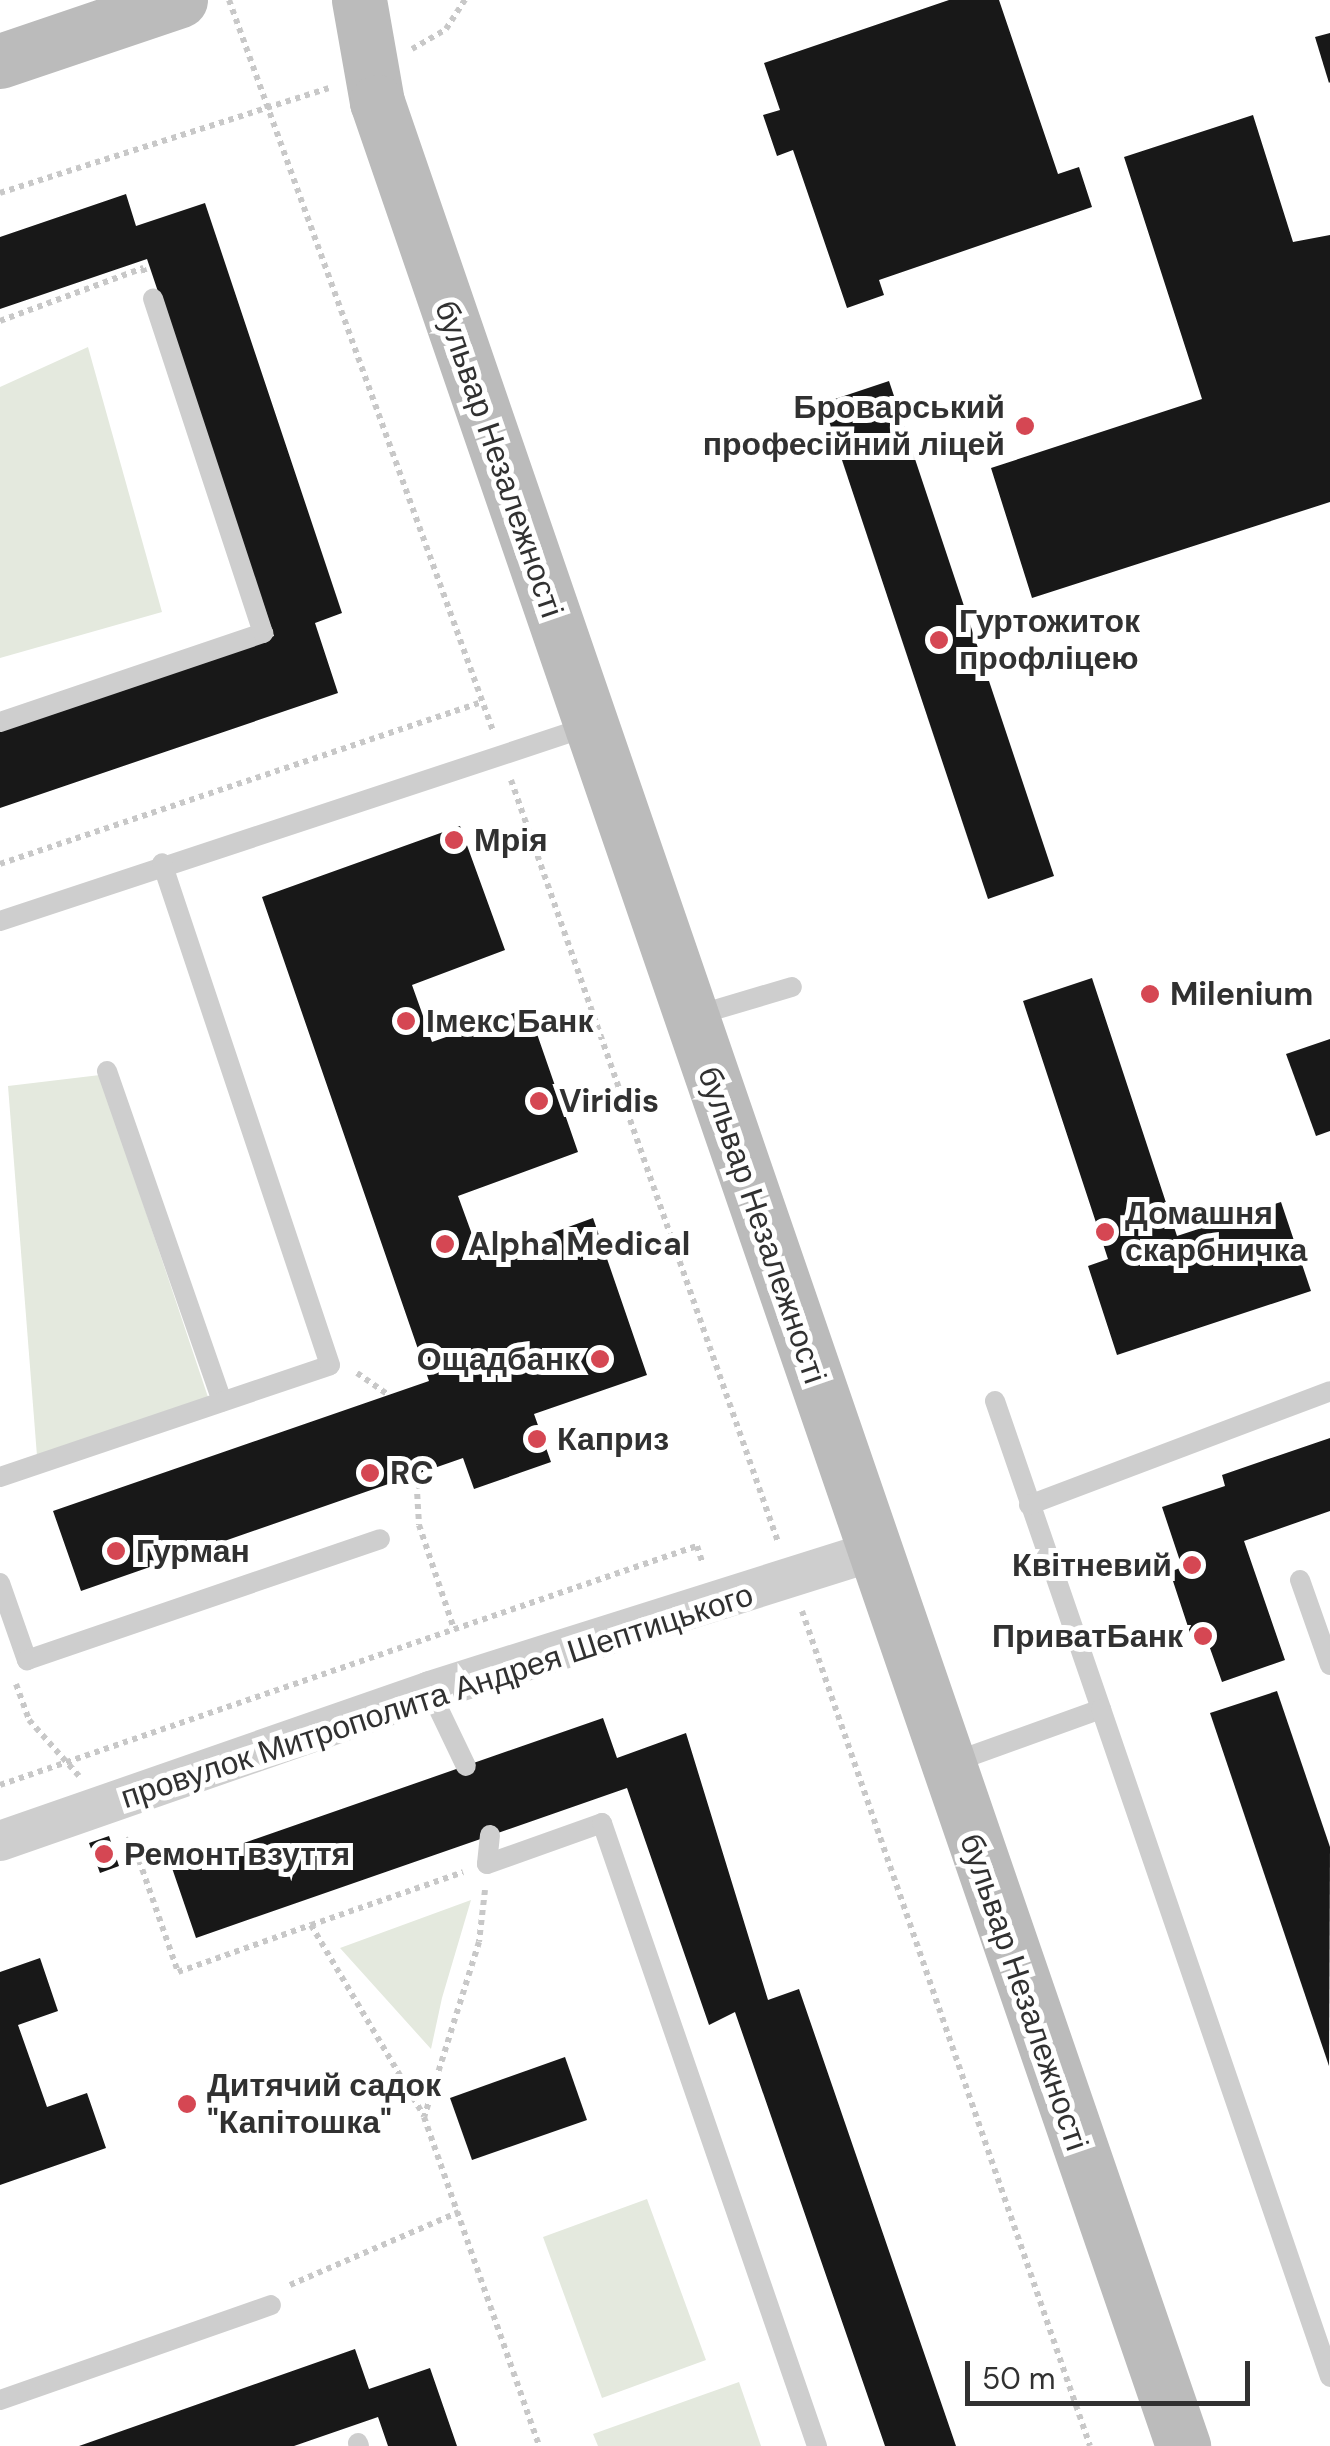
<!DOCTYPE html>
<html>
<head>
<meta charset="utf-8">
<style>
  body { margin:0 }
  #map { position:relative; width:1330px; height:2446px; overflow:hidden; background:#fff; font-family:"DM Sans",sans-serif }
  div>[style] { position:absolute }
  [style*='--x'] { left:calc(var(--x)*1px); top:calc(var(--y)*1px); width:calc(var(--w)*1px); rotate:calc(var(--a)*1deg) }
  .green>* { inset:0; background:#e4e9de }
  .building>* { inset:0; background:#181818 }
  .path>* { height:6px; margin-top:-3px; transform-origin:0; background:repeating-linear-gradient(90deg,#c8c8c8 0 5px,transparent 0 10px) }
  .lane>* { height:20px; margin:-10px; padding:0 10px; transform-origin:10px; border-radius:10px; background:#cecece }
  .street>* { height:40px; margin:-20px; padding:0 20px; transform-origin:20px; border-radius:20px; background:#cecece }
  .secondary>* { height:55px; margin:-27.5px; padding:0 27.5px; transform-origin:27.5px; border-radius:27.5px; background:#bbb }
  .dots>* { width:28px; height:28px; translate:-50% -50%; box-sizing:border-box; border:5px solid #fff; border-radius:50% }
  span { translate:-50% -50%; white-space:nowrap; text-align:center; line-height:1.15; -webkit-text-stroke:10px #fff; paint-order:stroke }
  .poi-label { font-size:32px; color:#313131; font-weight:700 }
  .right { translate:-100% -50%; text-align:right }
  .left { translate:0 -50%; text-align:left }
  .street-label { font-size:32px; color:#313131 }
  .scale { position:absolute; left:965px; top:2361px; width:285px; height:45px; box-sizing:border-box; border:5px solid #313131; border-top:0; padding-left:12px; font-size:30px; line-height:35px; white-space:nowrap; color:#313131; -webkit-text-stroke:8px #fff; paint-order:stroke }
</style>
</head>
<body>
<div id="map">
  <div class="green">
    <div style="clip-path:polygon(88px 347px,162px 612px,0 658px,0 387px)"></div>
    <div style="clip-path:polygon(100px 1075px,208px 1397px,37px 1456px,8px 1086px)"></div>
    <div style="clip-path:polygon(471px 1900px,442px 1998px,431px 2049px,340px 1948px)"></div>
    <div style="clip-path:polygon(647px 2199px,706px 2360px,602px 2398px,543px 2237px)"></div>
    <div style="clip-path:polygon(739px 2382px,761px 2446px,598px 2446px,593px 2434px)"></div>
  </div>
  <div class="building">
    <div style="clip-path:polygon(949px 0,999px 0,1058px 174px,1079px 167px,1092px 207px,879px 280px,884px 295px,847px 308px,793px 150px,777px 156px,763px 115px,780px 110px,764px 63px)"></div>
    <div style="clip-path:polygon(1330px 33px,1330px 82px,1329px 83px,1315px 37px)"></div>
    <div style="clip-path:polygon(1253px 115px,1293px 242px,1330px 235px,1330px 502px,1032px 598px,991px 468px,1202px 399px,1124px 157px)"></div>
    <div style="clip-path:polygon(126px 194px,136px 226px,205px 203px,342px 613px,315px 623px,338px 693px,0 808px,0 729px,274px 636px,147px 259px,0 309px,0 237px)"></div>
    <div style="clip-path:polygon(889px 381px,1054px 876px,988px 899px,823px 403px)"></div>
    <div style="clip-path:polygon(460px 826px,505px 950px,412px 985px,422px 1013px,432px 1042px,528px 1008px,578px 1152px,458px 1196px,481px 1259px,593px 1218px,647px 1375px,534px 1414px,551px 1462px,474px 1489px,463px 1458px,81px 1591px,53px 1511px,429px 1381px,262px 897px)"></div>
    <div style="clip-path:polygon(1092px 978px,1177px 1236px,1281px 1202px,1311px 1291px,1117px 1355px,1088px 1266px,1108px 1259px,1023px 1001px)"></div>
    <div style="clip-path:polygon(1330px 1039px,1330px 1131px,1316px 1136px,1286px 1054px)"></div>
    <div style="clip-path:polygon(1330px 1438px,1330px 1511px,1244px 1541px,1285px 1660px,1222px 1682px,1206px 1637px,1193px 1642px,1170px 1572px,1182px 1567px,1162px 1507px,1225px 1486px,1222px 1475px)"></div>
    <div style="clip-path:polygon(1277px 1691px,1330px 1847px,1329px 2066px,1210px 1713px)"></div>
    <div style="clip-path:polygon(603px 1718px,617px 1758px,686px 1733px,768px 2000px,799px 1989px,956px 2446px,885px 2446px,735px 2012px,709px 2025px,627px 1788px,196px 1938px,172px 1868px)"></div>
    <div style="clip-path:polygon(109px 1836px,119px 1866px,100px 1873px,89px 1843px)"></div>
    <div style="clip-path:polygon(40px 1958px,58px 2011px,18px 2025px,47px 2107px,87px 2093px,106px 2148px,0 2185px,0 1972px)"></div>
    <div style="clip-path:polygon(565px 2057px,587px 2120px,472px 2160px,450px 2098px)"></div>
    <div style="clip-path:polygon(355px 2349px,369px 2389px,430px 2368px,457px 2446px,388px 2446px,378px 2417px,294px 2446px,79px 2446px)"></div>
  </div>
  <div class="path">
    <div style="--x:229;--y:0;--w:777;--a:70.14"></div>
    <div style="--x:412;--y:49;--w:39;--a:-30"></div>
    <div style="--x:446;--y:29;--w:35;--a:-57"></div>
    <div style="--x:0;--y:193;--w:345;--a:-17.7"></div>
    <div style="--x:0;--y:321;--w:153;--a:-20.3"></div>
    <div style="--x:143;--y:268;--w:6;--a:72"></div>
    <div style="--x:511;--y:780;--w:807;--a:70.69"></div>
    <div style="--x:0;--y:864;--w:508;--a:-18.58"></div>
    <div style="--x:357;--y:1373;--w:38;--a:35"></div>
    <div style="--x:416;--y:1474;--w:51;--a:86.6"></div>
    <div style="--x:419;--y:1525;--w:110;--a:71.4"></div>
    <div style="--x:802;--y:1611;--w:883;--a:70.97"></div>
    <div style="--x:16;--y:1684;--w:38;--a:70"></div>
    <div style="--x:29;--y:1720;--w:75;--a:48.2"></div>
    <div style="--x:0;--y:1785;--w:737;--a:-18.93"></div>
    <div style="--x:697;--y:1546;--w:19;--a:72"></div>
    <div style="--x:125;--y:1838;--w:26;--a:58"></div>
    <div style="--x:139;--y:1860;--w:119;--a:70.8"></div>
    <div style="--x:178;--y:1972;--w:141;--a:-19.5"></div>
    <div style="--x:311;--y:1925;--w:222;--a:59.4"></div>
    <div style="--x:485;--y:1890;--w:52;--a:96.6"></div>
    <div style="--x:479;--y:1942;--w:183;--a:107.4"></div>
    <div style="--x:424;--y:2117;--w:349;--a:70.7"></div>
    <div style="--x:311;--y:1925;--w:161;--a:-19.2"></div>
    <div style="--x:290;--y:2285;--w:184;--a:-23.4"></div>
  </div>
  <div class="lane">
    <div style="--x:0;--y:722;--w:278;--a:-18.7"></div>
    <div style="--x:263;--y:633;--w:352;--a:-108.2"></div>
    <div style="--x:0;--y:921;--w:621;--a:-18.29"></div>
    <div style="--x:694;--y:1016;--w:102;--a:-16.5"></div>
    <div style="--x:107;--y:1071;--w:350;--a:70.8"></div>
    <div style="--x:995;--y:1401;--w:326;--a:71"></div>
    <div style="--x:0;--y:1477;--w:348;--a:-18.7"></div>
    <div style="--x:330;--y:1365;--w:529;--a:-108.5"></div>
    <div style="--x:1029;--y:1505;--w:322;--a:-20.7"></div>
    <div style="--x:1300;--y:1580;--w:90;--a:70.6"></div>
    <div style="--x:0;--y:1583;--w:82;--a:70.7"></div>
    <div style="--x:27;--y:1660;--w:373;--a:-18.9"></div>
    <div style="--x:430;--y:1691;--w:83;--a:64.4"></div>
    <div style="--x:951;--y:1763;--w:159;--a:-19.8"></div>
    <div style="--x:1101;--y:1709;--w:706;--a:71.08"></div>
    <div style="--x:490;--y:1835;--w:29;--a:96"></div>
    <div style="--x:487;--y:1864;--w:122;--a:-19.6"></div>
    <div style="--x:602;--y:1823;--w:659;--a:70.96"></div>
    <div style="--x:0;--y:2400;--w:287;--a:-19.3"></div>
    <div style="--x:358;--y:2443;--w:3;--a:72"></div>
  </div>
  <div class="street">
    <div style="--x:0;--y:1841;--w:455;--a:-19.2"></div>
    <div style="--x:430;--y:1691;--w:466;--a:-17.5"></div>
  </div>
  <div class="secondary">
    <div style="--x:359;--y:0;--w:104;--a:80"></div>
    <div style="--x:377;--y:102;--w:2479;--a:71.02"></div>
    <div style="--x:0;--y:61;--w:190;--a:-18.7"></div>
  </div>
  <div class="dots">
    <div style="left:1025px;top:426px;background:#d54753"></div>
    <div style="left:939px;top:640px;background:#d54753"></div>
    <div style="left:454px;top:840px;background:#d54753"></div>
    <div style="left:1150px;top:994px;background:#d54753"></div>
    <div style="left:406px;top:1021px;background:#d54753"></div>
    <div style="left:539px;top:1101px;background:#d54753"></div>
    <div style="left:1105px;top:1232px;background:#d54753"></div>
    <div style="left:445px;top:1244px;background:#d54753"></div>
    <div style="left:600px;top:1359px;background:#d54753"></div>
    <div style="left:537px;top:1439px;background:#d54753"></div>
    <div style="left:370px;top:1473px;background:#d54753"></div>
    <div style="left:116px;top:1551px;background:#d54753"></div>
    <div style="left:1192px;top:1565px;background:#d54753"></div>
    <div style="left:1203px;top:1636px;background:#d54753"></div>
    <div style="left:104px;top:1854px;background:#d54753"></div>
    <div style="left:187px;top:2104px;background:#d54753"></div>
  </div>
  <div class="poi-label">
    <span class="right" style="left:1005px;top:426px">Броварський<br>професійний ліцей</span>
    <span class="left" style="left:959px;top:640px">Гуртожиток<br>профліцею</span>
    <span class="left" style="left:474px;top:840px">Мрія</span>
    <span class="left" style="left:1170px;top:994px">Milenium</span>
    <span class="left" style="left:426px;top:1021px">Імекс Банк</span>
    <span class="left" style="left:559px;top:1101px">Viridis</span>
    <span class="left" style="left:1125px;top:1232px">Домашня<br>скарбничка</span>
    <span class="left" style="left:468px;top:1244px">Alpha Medical</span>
    <span class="right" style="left:580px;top:1359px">Ощадбанк</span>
    <span class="left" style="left:557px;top:1439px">Каприз</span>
    <span class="left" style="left:390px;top:1473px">RC</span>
    <span class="left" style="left:136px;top:1551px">Гурман</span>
    <span class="right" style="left:1172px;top:1565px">Квітневий</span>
    <span class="right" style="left:1183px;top:1636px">ПриватБанк</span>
    <span class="left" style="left:124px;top:1854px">Ремонт взуття</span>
    <span class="left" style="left:207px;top:2104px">Дитячий садок<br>"Капітошка"</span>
  </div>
  <div class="street-label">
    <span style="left:499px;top:459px;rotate:71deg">бульвар Незалежності</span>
    <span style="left:762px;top:1225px;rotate:71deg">бульвар Незалежності</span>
    <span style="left:437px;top:1696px;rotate:-18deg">провулок Митрополита Андрея Шептицького</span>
    <span style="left:1024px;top:1992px;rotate:71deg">бульвар Незалежності</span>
  </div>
  <div class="scale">50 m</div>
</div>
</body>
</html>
